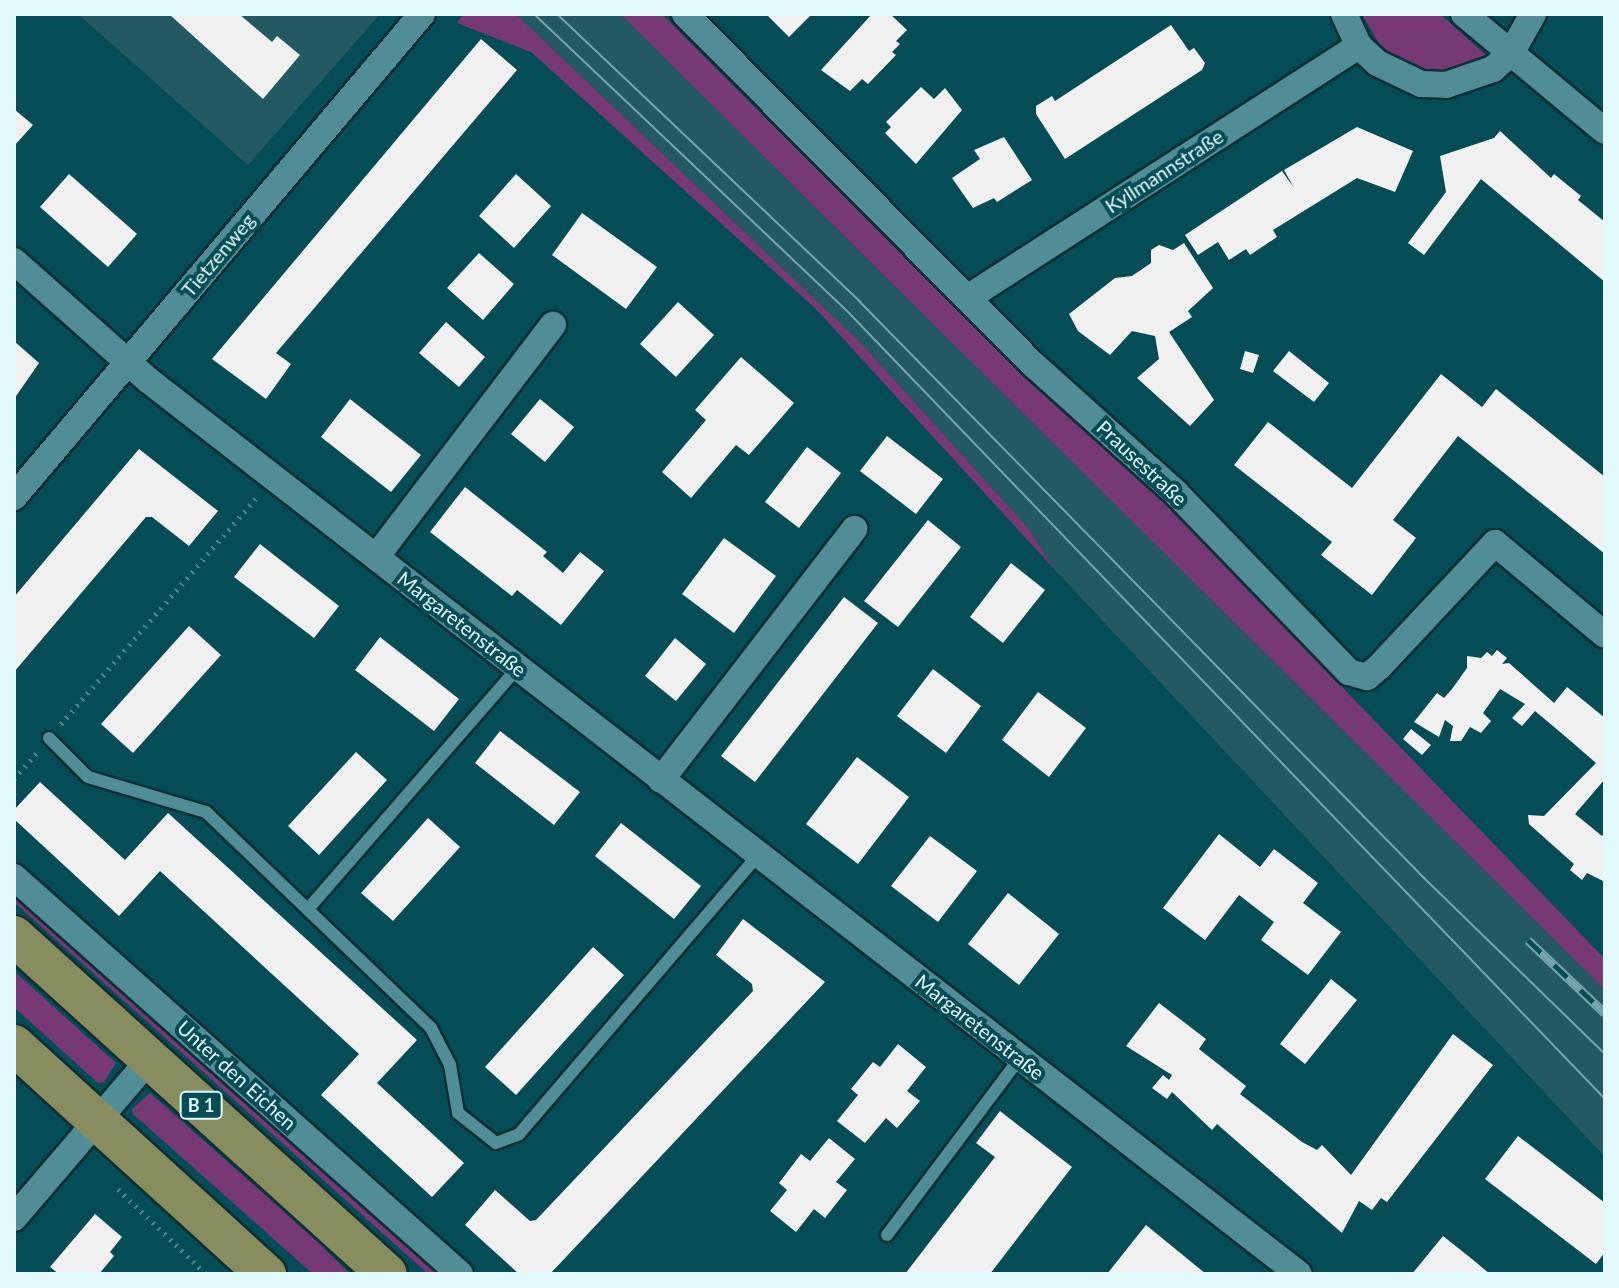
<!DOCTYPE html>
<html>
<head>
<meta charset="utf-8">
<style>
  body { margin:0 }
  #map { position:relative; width:1619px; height:1288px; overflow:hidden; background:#054d56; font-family:Lato,sans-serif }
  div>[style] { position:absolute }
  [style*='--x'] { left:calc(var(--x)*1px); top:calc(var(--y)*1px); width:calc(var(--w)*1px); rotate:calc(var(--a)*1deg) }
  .built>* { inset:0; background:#225962 }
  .green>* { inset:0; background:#773975 }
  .building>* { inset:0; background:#f0f0f0 }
  .path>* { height:5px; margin-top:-2.5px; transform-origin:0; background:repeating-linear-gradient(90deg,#4d858d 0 2px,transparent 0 8px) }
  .roads { filter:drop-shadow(2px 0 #0f2f34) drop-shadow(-2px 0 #0f2f34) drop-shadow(0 2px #0f2f34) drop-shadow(0 -2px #0f2f34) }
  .lane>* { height:12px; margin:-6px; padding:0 6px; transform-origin:6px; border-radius:6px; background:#518d96 }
  .street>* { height:26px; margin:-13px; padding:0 13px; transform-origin:13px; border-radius:13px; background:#518d96 }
  .primary>* { height:40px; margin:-20px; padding:0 20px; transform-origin:20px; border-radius:20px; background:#888d5f }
  .tram>* { height:2px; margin:-1px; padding:0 1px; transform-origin:1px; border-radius:1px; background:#76a6ac }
  .rail>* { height:9px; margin-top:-4.5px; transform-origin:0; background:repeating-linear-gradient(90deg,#054d56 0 18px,#76a6ac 0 36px); box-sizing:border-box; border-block:2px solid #76a6ac }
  span { translate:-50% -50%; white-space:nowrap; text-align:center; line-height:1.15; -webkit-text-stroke:8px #054d56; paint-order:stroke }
  .shield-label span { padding:2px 6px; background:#054d56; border:2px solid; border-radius:6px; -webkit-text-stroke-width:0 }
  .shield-label { font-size:18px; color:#e2fafe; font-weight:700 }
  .street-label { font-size:20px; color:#e2fafe }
  .frame { position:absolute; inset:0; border:16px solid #e2fafe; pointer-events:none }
</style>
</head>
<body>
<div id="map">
  <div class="built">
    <div style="clip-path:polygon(78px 14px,380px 14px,248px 165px)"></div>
    <div style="clip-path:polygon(516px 14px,620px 14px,1605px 990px,1605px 1157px,1055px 570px,1029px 529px,861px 343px)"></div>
  </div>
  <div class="green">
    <div style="clip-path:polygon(463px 14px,516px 14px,861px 343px,1029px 529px,1055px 570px,816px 309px,531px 52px,457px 23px)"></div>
    <div style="clip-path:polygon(620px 14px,662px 14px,966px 319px,1168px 507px,1605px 959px,1605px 990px)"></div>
    <div style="clip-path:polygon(1362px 14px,1440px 14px,1489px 58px,1452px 74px,1416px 71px,1385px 54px)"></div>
    <div style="clip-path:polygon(14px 887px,444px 1274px,428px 1274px,14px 902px)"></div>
    <div style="clip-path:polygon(14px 971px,116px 1063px,104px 1082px,98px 1083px,14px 1007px)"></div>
    <div style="clip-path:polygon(150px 1093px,319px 1243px,350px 1274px,313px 1274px,133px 1114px,132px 1109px)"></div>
  </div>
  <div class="building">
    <div style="clip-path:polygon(169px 14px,239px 14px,272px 42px,277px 36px,300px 55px,263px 99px)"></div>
    <div style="clip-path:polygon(766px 14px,812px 14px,789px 37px)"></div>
    <div style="clip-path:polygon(872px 14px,890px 14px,907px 30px,896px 41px,900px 44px,892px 52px,896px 55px,868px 84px,862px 79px,850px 91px,821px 70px)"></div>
    <div style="clip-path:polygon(1171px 25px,1189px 51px,1194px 48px,1205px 63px,1202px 70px,1065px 159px,1036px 114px,1036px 106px,1052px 96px,1055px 101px)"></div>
    <div style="clip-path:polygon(481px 39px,517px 70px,276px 353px,291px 364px,266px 399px,212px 359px)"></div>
    <div style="clip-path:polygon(921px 87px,934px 99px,945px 88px,962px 110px,916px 164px,885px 133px,891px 127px,886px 122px)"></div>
    <div style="clip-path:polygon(14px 109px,33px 125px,14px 146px)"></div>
    <div style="clip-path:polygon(1357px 127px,1413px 151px,1395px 192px,1357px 178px,1273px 230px,1277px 237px,1250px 255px,1246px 249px,1229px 260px,1218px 242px,1198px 255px,1185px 235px,1282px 171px,1294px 188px,1284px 170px)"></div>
    <div style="clip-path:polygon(1500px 131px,1551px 178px,1554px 174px,1581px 196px,1578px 200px,1605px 222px,1605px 282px,1481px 179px,1424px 255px,1408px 243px,1446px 192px,1440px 156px,1494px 138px)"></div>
    <div style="clip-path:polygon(1004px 137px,1032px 180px,997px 202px,994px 198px,973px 208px,952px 178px,980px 159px,974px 150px)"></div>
    <div style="clip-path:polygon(69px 174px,137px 234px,108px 267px,40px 207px)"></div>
    <div style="clip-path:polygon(516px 174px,551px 206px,514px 248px,479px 216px)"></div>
    <div style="clip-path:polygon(582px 213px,657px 267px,626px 309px,552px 255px)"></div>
    <div style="clip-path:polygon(1184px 243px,1213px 288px,1188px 311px,1192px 317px,1169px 332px,1214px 400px,1190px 426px,1137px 378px,1159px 359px,1155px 336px,1132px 331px,1110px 355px,1078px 331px,1069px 314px,1115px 278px,1132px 276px,1151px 263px,1151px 250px,1159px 245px,1173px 250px)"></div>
    <div style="clip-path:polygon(479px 253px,514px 284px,483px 320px,447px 288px)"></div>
    <div style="clip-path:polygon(678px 302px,714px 335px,676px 377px,640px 344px)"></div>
    <div style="clip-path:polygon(446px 322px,485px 357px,459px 387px,419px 353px)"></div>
    <div style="clip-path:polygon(14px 341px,39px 363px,14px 399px)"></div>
    <div style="clip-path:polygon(1245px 351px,1259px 355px,1253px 373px,1240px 369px)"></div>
    <div style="clip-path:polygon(1289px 351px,1329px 383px,1314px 402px,1273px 371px)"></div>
    <div style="clip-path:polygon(741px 357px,794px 403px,749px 455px,736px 445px,691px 498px,662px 472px,706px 420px,695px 410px)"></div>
    <div style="clip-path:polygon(1441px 374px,1482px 407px,1496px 389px,1605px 477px,1605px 554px,1458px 436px,1393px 520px,1416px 538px,1372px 595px,1321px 555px,1332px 542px,1234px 465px,1268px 422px,1352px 488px)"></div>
    <div style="clip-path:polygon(350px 399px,421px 455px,391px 492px,321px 437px)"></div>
    <div style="clip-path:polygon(540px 399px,574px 427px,545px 462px,511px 434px)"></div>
    <div style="clip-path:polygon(887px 436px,943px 479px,916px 514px,860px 471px)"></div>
    <div style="clip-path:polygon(807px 447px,841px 473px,799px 528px,765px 502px)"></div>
    <div style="clip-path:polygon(139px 449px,218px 511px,189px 546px,152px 517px,146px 517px,14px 672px,14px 597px)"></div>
    <div style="clip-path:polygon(465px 487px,547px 552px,543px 556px,563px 573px,580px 552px,604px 571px,561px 625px,517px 590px,512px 596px,430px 532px)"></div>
    <div style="clip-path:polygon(928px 520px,961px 547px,898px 627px,864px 601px)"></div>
    <div style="clip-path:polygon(724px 538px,776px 576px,734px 633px,682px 594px)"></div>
    <div style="clip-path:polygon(260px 544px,339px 606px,314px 638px,234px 577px)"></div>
    <div style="clip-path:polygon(1011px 563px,1045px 590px,1003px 643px,970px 617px)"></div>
    <div style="clip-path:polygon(844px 597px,878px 623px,755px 782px,721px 756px)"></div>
    <div style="clip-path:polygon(189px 626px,221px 655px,133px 753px,101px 724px)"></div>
    <div style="clip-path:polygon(380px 637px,459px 699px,434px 731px,355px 670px)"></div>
    <div style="clip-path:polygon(675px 638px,706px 664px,676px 701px,645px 676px)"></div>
    <div style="clip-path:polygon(1497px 650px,1507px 658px,1502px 664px,1509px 663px,1554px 703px,1567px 687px,1605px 718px,1605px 779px,1575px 814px,1602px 836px,1605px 833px,1605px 882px,1587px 873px,1582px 880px,1570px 870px,1574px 864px,1529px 824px,1528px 815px,1544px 816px,1596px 763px,1566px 737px,1535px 711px,1522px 726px,1512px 718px,1525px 704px,1500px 689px,1483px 713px,1491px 721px,1481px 733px,1470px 727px,1461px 741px,1450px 741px,1453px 726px,1445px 720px,1439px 737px,1414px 722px,1437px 693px,1444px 698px,1452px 689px,1467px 668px,1467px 656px,1481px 658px,1487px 652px,1492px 656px)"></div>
    <div style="clip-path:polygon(933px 669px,981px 706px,946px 753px,897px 716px)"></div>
    <div style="clip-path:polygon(1038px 692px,1086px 728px,1049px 777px,1002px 740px)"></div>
    <div style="clip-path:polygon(1411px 729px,1431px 745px,1422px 755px,1403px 739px)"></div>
    <div style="clip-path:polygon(500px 731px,580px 792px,554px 825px,475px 763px)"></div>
    <div style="clip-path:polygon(356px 752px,387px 780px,319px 855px,288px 826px)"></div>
    <div style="clip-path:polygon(857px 757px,909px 797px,858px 864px,806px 824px)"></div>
    <div style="clip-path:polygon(40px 782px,125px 860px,168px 813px,417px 1040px,377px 1083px,464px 1163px,432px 1197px,321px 1095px,359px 1054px,160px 871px,119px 916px,14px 819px,14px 810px)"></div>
    <div style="clip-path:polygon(428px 818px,460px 847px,393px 921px,361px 893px)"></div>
    <div style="clip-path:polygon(621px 823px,701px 886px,674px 919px,595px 856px)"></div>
    <div style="clip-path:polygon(1219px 834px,1260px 867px,1274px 849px,1318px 883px,1303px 903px,1341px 932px,1308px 975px,1261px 940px,1274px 922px,1239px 895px,1205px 940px,1163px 908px)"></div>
    <div style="clip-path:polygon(930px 836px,977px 871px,938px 922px,891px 886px)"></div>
    <div style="clip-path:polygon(1008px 893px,1059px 934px,1019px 985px,968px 944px)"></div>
    <div style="clip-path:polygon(743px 919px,825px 982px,550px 1274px,519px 1274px,465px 1225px,495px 1190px,530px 1221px,536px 1220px,753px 991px,752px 984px,716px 955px)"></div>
    <div style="clip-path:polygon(593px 947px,624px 975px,516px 1095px,485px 1067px)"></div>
    <div style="clip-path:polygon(1331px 979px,1357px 1000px,1305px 1064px,1280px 1044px)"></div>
    <div style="clip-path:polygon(1159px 1003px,1206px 1039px,1199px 1049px,1246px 1086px,1240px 1094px,1302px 1142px,1317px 1150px,1322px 1145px,1351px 1175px,1453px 1034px,1493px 1065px,1387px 1202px,1381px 1198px,1372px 1210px,1359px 1201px,1342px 1233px,1217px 1124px,1212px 1130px,1172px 1092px,1167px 1099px,1152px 1088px,1163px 1075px,1169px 1080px,1172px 1075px,1126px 1046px)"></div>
    <div style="clip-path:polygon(898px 1044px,926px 1067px,907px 1091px,920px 1101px,897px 1128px,886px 1118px,865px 1143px,837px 1121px,858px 1095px,851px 1089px,873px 1062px,880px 1067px)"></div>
    <div style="clip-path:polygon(1000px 1111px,1072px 1167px,990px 1274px,905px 1274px,995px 1157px,976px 1143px)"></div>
    <div style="clip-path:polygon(1518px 1136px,1605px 1203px,1605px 1252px,1596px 1264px,1485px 1179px)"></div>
    <div style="clip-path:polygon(829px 1138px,855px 1159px,836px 1182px,847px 1190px,825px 1218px,814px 1209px,796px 1232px,770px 1211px,787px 1190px,779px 1183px,801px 1154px,810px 1161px)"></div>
    <div style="clip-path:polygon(95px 1214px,122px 1237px,110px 1252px,114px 1256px,99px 1274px,59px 1274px,50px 1267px)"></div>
    <div style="clip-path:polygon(1146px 1225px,1206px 1274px,1107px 1274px)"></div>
    <div style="clip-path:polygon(1443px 1236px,1472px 1259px,1490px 1274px,1412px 1274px)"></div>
  </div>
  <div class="path">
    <div style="--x:61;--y:724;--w:298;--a:-49.2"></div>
    <div style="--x:14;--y:779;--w:35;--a:-49"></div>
    <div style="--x:118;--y:1189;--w:122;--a:44"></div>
  </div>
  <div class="roads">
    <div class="lane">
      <div style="--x:49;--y:738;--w:55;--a:45"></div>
      <div style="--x:88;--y:777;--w:123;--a:16.5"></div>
      <div style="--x:206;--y:812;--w:312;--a:43.8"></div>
      <div style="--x:431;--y:1028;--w:42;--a:62.8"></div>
      <div style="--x:450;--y:1065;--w:49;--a:80.5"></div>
      <div style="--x:458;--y:1113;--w:48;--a:38.3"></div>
      <div style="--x:496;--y:1143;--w:25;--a:-21"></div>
      <div style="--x:519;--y:1134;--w:367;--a:-49.4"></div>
      <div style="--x:308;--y:909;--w:320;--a:-49"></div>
      <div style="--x:887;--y:1235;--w:221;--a:-53.1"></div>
    </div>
    <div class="street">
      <div style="--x:685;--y:14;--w:495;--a:45.2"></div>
      <div style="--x:1034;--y:365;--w:191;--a:42"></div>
      <div style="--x:1176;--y:493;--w:249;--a:46"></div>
      <div style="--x:1349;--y:672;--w:19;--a:16"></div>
      <div style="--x:1367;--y:677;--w:16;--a:-40"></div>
      <div style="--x:1379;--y:667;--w:170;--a:-46.9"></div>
      <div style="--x:1495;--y:543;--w:143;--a:39.9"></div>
      <div style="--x:1344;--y:14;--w:35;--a:65"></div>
      <div style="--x:1359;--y:46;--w:25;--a:43"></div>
      <div style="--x:1377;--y:63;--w:49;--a:25.5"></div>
      <div style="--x:1421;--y:84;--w:25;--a:2"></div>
      <div style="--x:1446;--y:85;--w:50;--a:-18.8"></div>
      <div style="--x:1493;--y:69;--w:24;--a:-42"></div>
      <div style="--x:1511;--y:53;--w:45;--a:-60.6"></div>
      <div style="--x:1464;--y:14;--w:183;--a:39.7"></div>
      <div style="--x:14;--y:261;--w:179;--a:41.6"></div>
      <div style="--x:148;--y:380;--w:1457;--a:37.84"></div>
      <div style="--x:969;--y:297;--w:464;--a:-32.8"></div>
      <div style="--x:14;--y:497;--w:632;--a:-49.81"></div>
      <div style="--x:376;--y:557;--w:292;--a:-52.7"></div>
      <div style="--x:661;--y:780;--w:317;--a:-52.4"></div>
      <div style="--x:14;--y:877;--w:597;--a:41.67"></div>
      <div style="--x:14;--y:1218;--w:209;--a:-49.5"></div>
    </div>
    <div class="primary">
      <div style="--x:14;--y:936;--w:503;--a:42.18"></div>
      <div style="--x:14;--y:1045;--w:341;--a:42.3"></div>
    </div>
  </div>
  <div class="tram">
    <div style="--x:534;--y:14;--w:433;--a:43.5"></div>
    <div style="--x:848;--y:312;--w:1092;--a:46.11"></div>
    <div style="--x:557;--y:14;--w:417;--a:43.5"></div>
    <div style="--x:859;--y:301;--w:808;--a:45.6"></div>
    <div style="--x:1424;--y:878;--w:252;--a:44.2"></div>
  </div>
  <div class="rail">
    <div style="--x:1528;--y:940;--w:106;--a:43.5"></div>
  </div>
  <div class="shield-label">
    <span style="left:201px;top:1105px">B 1</span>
  </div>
  <div class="street-label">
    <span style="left:1164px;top:171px;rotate:-33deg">Kyllmannstraße</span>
    <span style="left:218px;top:255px;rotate:-50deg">Tietzenweg</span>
    <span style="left:1142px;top:463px;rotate:43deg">Prausestraße</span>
    <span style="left:462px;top:624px;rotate:38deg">Margaretenstraße</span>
    <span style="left:980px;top:1027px;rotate:38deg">Margaretenstraße</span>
    <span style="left:237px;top:1075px;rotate:42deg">Unter den Eichen</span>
  </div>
  <div class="frame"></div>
</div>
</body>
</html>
